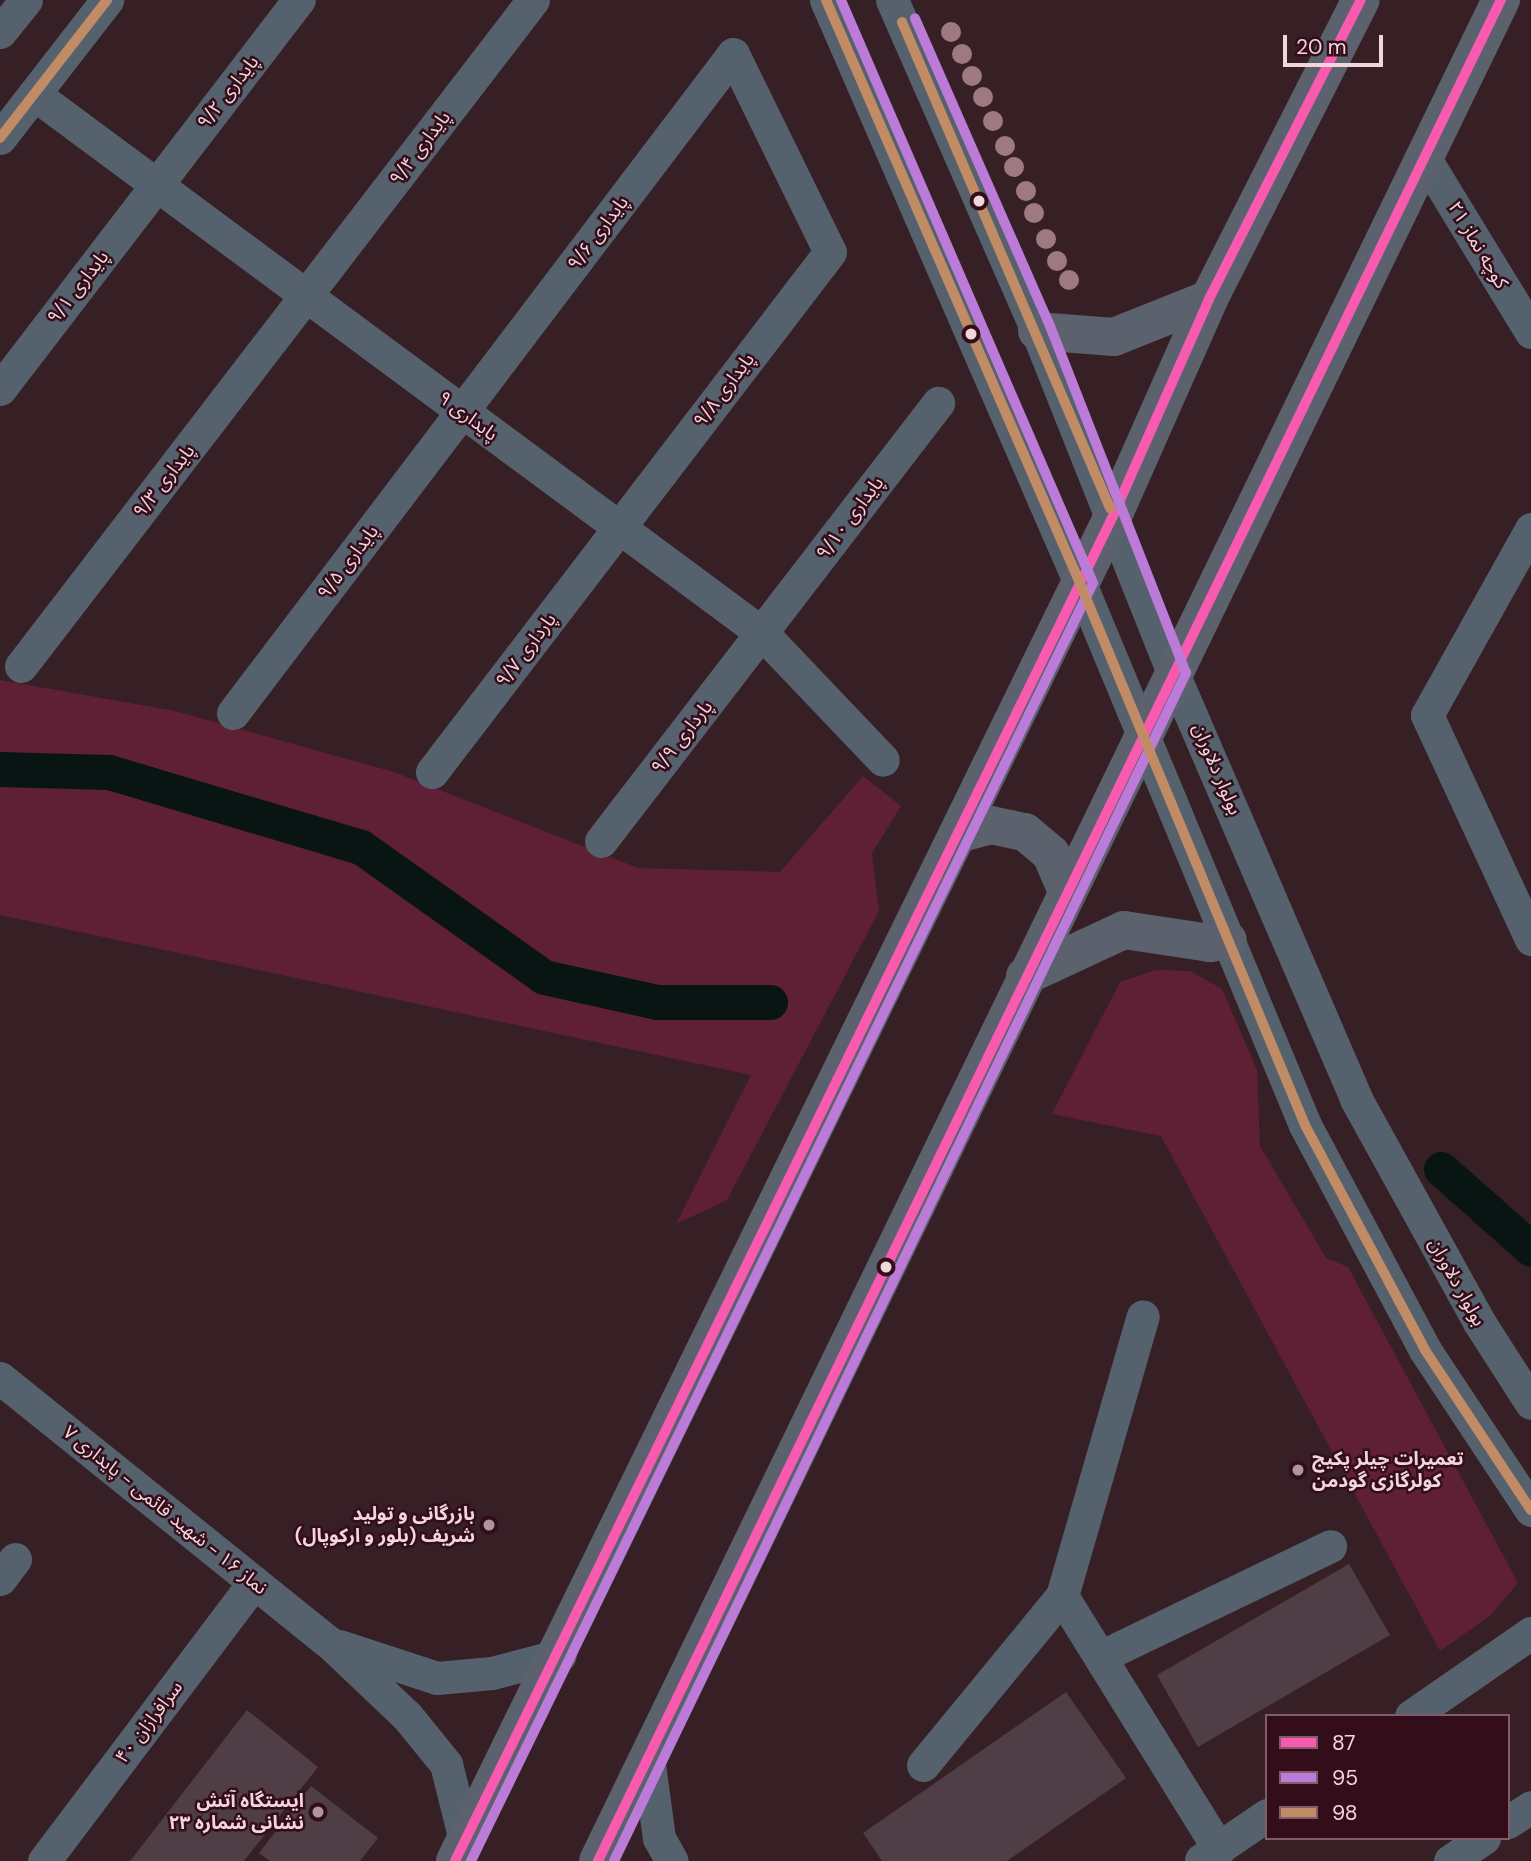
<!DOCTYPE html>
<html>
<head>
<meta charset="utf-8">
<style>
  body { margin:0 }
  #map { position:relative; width:1531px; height:1861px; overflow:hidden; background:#362026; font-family:"DM Sans","Noto Sans Arabic",sans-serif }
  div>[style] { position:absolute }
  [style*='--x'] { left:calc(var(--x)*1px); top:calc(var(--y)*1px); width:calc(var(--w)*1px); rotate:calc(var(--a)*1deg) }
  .green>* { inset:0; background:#5f2036 }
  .canal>* { height:35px; margin:-17.5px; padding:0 17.5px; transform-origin:17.5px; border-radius:17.5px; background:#081513 }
  .building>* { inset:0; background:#4f3e45 }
  .minor>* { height:33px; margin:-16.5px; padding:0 16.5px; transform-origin:16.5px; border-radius:16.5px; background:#55616d }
  .major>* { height:38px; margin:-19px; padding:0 19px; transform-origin:19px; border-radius:19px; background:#5b616d }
  .bus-1>* { height:10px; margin:-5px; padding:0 5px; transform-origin:5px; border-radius:5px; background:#f75aaf }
  .bus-2>* { height:10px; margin:-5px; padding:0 5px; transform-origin:5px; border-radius:5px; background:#bd7bd9 }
  .bus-3>* { height:10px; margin:-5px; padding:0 5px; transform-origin:5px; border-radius:5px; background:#c18c65 }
  .trees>* { width:20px; height:20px; margin:-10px; border-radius:50%; background:#9f7982 }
  .dots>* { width:19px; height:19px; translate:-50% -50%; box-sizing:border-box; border:4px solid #340d1a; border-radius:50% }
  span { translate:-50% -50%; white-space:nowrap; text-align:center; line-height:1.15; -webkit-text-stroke:5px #340d1a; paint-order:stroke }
  .street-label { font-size:19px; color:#f2d6dc }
  .poi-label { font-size:19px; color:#f2d6dc; font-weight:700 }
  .left { translate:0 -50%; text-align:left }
  .right { translate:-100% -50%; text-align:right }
  .legend { position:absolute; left:1265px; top:1714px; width:245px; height:126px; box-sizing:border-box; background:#340d1a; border:2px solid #805d68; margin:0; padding:9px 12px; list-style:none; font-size:21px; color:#f2d6dc }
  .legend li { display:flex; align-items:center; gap:14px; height:35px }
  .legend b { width:35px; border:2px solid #805d68 }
  .scale { position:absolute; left:1283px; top:35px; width:100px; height:32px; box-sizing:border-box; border:4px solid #f2d6dc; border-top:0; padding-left:9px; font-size:21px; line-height:24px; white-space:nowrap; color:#f2d6dc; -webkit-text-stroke:5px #340d1a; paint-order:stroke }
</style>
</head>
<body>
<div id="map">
  <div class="green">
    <div style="clip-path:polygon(0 680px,175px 711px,394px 772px,638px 868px,780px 872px,863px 776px,901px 806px,872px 853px,879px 911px,727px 1200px,676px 1224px,751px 1075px,0 915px)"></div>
    <div style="clip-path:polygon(1156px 970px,1190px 971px,1222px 989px,1257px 1070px,1260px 1146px,1326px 1258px,1348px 1267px,1518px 1583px,1491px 1615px,1440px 1651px,1161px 1136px,1052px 1114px,1120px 982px)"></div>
  </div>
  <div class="canal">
    <div style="--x:0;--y:769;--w:109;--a:1.6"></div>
    <div style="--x:109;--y:772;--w:263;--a:16.6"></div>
    <div style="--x:361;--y:847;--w:224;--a:35.4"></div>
    <div style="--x:544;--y:977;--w:116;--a:12.5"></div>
    <div style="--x:657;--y:1002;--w:113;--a:0"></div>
    <div style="--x:1441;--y:1169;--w:120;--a:41.6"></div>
  </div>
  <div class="building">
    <div style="clip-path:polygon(1349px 1564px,1390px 1635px,1198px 1747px,1157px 1675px)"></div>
    <div style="clip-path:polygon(1066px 1692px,1126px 1778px,1007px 1861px,882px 1861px,863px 1833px)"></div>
    <div style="clip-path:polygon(247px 1710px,318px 1767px,244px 1861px,130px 1861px)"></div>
    <div style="clip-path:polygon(311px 1786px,378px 1838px,360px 1861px,270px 1861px,259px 1853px)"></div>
  </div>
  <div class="minor">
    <div style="--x:826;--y:0;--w:634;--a:66.47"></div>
    <div style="--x:1079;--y:581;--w:589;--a:67.44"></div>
    <div style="--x:1305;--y:1125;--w:255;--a:61.9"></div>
    <div style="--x:1425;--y:1350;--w:192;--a:56.5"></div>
    <div style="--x:892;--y:0;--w:361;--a:66.3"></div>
    <div style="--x:1037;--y:331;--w:366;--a:68.3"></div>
    <div style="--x:1172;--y:671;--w:466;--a:66.7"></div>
    <div style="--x:1356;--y:1099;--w:255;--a:61.1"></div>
    <div style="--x:1479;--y:1322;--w:96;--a:57.3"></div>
    <div style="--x:0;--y:32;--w:41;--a:-50.9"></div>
    <div style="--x:34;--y:94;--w:906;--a:36.52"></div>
    <div style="--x:762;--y:633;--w:175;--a:46.4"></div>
    <div style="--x:0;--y:138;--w:175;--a:-52.2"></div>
    <div style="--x:1424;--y:157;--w:205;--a:58.6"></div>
    <div style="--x:0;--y:389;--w:491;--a:-52.5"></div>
    <div style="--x:1531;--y:529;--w:213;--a:119.2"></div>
    <div style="--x:1427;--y:715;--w:247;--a:65.1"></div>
    <div style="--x:21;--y:666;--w:840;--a:-52.45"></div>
    <div style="--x:233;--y:713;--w:827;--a:-52.81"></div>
    <div style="--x:733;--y:54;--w:220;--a:63.9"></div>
    <div style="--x:830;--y:252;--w:655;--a:127.43"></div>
    <div style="--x:601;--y:841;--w:553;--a:-52.43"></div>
    <div style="--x:0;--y:1378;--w:423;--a:38.8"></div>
    <div style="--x:330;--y:1643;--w:106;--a:43.5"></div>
    <div style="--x:407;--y:1716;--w:62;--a:50.9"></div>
    <div style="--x:446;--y:1764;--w:78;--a:76"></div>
    <div style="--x:0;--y:1579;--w:25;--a:-53"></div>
    <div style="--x:1062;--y:1596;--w:298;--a:58.2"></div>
    <div style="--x:339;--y:1646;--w:103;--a:18.1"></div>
    <div style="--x:437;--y:1678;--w:55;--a:-5.2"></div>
    <div style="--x:492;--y:1673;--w:70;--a:-14.8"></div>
    <div style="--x:1104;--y:1655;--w:251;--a:-25.7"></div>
    <div style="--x:1411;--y:1716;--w:146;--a:-34.7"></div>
    <div style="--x:648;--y:1757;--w:82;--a:82.3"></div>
    <div style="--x:659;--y:1838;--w:26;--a:61"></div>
    <div style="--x:923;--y:1765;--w:219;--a:-50.6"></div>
    <div style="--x:1062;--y:1596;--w:291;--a:-73.9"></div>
    <div style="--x:1508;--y:1822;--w:27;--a:-33"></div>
    <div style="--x:1201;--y:1860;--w:80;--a:-34.3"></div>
    <div style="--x:44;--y:1861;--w:349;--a:-53"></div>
    <div style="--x:1450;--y:1861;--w:41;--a:-34.1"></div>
  </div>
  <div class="major">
    <div style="--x:1037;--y:331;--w:77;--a:4.5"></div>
    <div style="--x:1114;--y:337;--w:102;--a:-21.8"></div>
    <div style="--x:958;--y:834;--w:34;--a:-15"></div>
    <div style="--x:991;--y:825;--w:35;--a:12"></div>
    <div style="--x:1025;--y:832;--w:34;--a:40"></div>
    <div style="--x:1051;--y:854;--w:36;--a:67"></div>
    <div style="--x:1025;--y:976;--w:109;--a:-24.9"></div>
    <div style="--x:1124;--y:930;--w:87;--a:8.6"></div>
    <div style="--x:1210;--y:943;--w:18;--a:-9"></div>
    <div style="--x:455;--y:1861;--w:1497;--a:-63.93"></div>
    <div style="--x:1113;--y:516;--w:237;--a:-66.1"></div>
    <div style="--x:1209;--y:299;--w:335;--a:-63.1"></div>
    <div style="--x:598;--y:1861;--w:2069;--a:-64.12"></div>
  </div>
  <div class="bus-1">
    <div style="--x:455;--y:1861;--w:1497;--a:-63.93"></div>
    <div style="--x:1113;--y:516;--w:237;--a:-66.1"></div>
    <div style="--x:1209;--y:299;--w:335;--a:-63.1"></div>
    <div style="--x:598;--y:1861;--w:2069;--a:-64.12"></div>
  </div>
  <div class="bus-2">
    <div style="--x:471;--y:1861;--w:1421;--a:-64.05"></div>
    <div style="--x:1093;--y:583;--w:635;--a:-113.38"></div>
    <div style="--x:614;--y:1861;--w:1319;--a:-64.29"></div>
    <div style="--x:1186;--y:673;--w:373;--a:-111.4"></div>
    <div style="--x:1050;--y:326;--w:336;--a:-113.7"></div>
  </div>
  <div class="bus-3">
    <div style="--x:826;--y:0;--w:634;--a:66.47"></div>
    <div style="--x:1079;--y:581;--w:589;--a:67.44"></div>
    <div style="--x:1305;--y:1125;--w:255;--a:61.9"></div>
    <div style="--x:1425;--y:1350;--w:192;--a:56.5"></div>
    <div style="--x:902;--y:22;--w:529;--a:66.83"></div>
    <div style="--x:0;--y:138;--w:175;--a:-52.2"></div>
  </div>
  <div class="trees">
    <div style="left:951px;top:32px"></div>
    <div style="left:962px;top:54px"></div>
    <div style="left:972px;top:76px"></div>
    <div style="left:983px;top:97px"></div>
    <div style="left:993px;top:121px"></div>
    <div style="left:1005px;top:146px"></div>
    <div style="left:1014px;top:167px"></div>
    <div style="left:1026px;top:191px"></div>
    <div style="left:1034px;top:213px"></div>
    <div style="left:1046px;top:239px"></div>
    <div style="left:1057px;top:261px"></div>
    <div style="left:1069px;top:280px"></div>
  </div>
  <div class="dots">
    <div style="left:979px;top:201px;background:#f2d6dc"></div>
    <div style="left:971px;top:334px;background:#f2d6dc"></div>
    <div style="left:886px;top:1267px;background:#f2d6dc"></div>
    <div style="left:1298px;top:1470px;background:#b0969c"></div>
    <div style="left:489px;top:1525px;background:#b0969c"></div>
    <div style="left:318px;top:1812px;background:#b0969c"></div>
  </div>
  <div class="street-label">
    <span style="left:228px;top:92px;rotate:-52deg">پایداری ۹/۲</span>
    <span style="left:420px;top:148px;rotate:-53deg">پایداری ۹/۴</span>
    <span style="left:598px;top:233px;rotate:-53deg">پایداری ۹/۶</span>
    <span style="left:1478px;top:245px;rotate:59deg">کوچه نماز ۲۱</span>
    <span style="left:78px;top:287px;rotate:-52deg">پایداری ۹/۱</span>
    <span style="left:724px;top:390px;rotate:-53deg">پایداری ۹/۸</span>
    <span style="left:468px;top:416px;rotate:37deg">پایداری ۹</span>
    <span style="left:164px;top:481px;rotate:-52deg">پایداری ۹/۳</span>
    <span style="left:850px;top:518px;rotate:-53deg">پایداری ۹/۱۰</span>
    <span style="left:348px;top:562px;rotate:-53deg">پایداری ۹/۵</span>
    <span style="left:526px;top:650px;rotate:-53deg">پارداری ۹/۷</span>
    <span style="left:682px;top:737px;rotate:-52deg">پارداری ۹/۹</span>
    <span style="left:1217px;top:769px;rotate:67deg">بولوار دلاوران</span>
    <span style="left:1457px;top:1282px;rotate:61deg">بولوار دلاوران</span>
    <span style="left:165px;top:1510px;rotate:39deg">نماز ۱۶ - شهید قائمی - پایداری ۷</span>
    <span style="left:149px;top:1722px;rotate:-53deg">سرافرازان ۴۰</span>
  </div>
  <div class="poi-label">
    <span class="left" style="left:1312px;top:1470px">تعمیرات چیلر پکیج<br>کولرگازی گودمن</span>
    <span class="right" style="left:475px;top:1525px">بازرگانی و تولید<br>شریف (بلور و ارکوپال)</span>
    <span class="right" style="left:304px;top:1812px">ایستگاه آتش<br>نشانی شماره ۲۳</span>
  </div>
  <ul class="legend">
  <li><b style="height:9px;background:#f75aaf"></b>87</li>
  <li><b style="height:9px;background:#bd7bd9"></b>95</li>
  <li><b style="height:9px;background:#c18c65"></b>98</li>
  </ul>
  <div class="scale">20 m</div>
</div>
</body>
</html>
